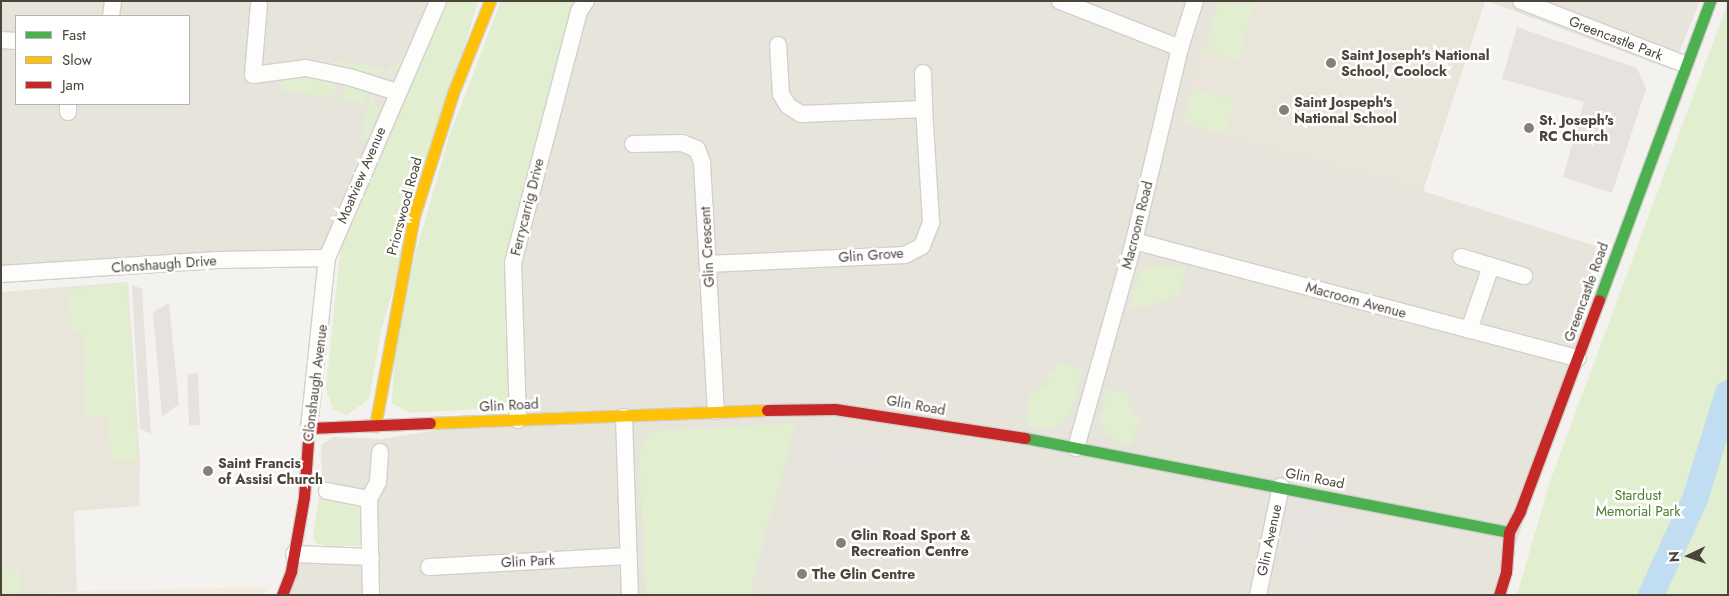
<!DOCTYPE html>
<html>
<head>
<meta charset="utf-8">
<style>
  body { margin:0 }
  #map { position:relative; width:1729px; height:596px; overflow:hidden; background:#f4f2ee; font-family:Jost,sans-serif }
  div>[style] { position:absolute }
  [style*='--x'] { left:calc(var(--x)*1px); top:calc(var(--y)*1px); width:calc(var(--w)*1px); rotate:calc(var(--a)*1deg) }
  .residential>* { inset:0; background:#e7e4dc }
  .commercial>* { inset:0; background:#f3ebdf }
  .education>* { inset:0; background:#eae5da }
  .green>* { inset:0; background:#e1eecf }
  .parking>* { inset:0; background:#e6e3df }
  .river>* { height:26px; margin:-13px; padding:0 13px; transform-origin:13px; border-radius:13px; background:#c0ddf1 }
  .roads { filter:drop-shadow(1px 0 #d2d0cb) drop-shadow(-1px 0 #d2d0cb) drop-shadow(0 1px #d2d0cb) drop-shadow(0 -1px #d2d0cb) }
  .street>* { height:16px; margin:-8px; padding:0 8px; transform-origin:8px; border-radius:8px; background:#fdfdfc }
  .fast>* { height:11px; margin:-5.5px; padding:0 5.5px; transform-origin:5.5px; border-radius:5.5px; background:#4caf50 }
  .slow>* { height:11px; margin:-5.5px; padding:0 5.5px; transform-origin:5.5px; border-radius:5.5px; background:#ffc107 }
  .jam>* { height:11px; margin:-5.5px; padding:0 5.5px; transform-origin:5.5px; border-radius:5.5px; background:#c62828 }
  .dots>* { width:14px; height:14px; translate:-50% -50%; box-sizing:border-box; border:2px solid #fff; border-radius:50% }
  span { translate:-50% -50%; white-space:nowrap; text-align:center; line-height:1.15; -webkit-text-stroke:5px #fff; paint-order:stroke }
  .street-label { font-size:14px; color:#4b4439 }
  .poi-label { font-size:14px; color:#4b4439; font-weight:700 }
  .left { translate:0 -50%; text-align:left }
  .park-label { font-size:14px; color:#4a7f2a }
  .frame { position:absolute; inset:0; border:2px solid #4b4439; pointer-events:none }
  .legend { position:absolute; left:15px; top:15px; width:175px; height:90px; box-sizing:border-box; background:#fff; border:1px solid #b7b4b0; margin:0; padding:6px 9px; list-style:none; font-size:15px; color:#4b4439 }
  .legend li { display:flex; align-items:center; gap:10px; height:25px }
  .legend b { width:25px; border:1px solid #b7b4b0 }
  .north { position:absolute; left:1664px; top:531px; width:50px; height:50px; -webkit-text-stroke:4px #fff; paint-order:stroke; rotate:267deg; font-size:14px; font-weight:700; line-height:20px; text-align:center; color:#4b4439 }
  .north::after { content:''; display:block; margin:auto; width:18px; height:22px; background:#4b4439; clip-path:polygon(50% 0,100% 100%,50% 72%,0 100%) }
</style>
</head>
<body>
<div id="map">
  <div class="residential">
    <div style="clip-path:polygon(evenodd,1px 1px,438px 1px,326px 258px,1px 273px,1px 1px,16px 16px,189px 16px,189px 104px,16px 104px,16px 16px)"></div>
    <div style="clip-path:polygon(586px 1px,1485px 1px,1423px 191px,1596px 246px,1578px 358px,1499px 595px,283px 595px,305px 557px,371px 557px,369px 499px,363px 489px,322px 482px,321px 445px,333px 437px,381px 439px,518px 417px,513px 263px)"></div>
    <div style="clip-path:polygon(1487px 1px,1700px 1px,1672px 70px)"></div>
  </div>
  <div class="commercial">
    <div style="clip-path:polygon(268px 587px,264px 595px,33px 595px,35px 592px)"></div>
  </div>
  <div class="education">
    <div style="clip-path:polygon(1215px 1px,1485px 1px,1423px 191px,1179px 125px)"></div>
    <div style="clip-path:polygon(128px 282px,140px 461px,139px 506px,74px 511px,77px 592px,1px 595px,1px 292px)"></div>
  </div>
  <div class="green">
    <div style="clip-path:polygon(449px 1px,478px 1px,381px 331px,369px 399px,347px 415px,333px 410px,326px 388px,341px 244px)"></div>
    <div style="clip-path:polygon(501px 1px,576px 1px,569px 17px,507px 251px,505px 326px,511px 394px,507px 402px,491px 408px,409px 413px,392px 403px,394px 362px,414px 259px,449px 137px)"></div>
    <div style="clip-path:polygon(1219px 1px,1254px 5px,1239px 61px,1205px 52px)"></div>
    <div style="clip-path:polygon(1728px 2px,1728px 595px,1517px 595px,1549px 484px)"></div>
    <div style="clip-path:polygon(409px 42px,399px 70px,382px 77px,389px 68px,400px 62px)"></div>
    <div style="clip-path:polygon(336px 61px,383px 68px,377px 77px,336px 64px)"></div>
    <div style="clip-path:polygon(296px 77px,336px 82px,334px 98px,279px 89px,285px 80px)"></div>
    <div style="clip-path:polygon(346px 84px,367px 92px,364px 104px,340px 99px)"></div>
    <div style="clip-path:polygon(1193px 89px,1235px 100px,1226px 134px,1184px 123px)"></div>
    <div style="clip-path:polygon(371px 95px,378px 110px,368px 141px,361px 138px)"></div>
    <div style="clip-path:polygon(1155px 265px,1187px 267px,1180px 293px,1153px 305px,1129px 308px,1135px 283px,1143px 271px)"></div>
    <div style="clip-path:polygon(127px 283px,138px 460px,111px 462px,108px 417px,86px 417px,82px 331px,71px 331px,68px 290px)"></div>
    <div style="clip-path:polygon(1057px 363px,1083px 369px,1071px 412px,1064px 422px,1050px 428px,1026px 426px,1030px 394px,1046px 386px,1049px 372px,1054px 374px)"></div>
    <div style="clip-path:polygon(1107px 388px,1126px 394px,1133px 414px,1140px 416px,1132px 445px,1119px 443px,1103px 430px,1100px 419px)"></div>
    <div style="clip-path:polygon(796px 423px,753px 581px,753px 595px,646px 595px,639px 455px,645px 437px,654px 431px)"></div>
    <div style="clip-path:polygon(320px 491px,352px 498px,362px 507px,360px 546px,324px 546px,316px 543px,313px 536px)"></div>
    <div style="clip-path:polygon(20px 569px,21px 595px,1px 595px,1px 570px)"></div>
  </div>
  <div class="parking">
    <div style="clip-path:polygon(1517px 27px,1637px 68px,1646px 89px,1612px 193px,1563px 177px,1584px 102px,1502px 79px)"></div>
    <div style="clip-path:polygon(132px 285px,142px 289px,151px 434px,140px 429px)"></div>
    <div style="clip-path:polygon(169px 303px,179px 404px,162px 417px,153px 312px)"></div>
    <div style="clip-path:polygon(198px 373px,200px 425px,189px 425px,187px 374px)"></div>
    <div style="clip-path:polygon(887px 436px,889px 477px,834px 479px,832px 439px)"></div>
    <div style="clip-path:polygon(1299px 498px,1353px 506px,1347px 534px,1323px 529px,1320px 542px,1312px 540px,1309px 551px,1281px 544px,1287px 512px,1292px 502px)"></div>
  </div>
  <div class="river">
    <div style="--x:1651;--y:595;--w:106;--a:-65.4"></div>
    <div style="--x:1695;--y:499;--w:111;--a:-72.7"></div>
  </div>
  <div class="roads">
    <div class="street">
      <div style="--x:1060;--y:1;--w:129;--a:21.4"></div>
      <div style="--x:1521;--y:1;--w:175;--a:21.1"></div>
      <div style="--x:259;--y:4;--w:71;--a:94.8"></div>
      <div style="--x:253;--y:75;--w:53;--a:-7.5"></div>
      <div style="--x:306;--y:68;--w:44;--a:11.8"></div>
      <div style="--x:349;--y:77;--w:50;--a:17.4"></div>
      <div style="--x:111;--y:16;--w:15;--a:-82"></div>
      <div style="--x:1;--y:40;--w:15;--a:4"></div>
      <div style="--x:923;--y:73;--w:36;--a:88"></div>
      <div style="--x:68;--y:112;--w:8;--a:-90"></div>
      <div style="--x:633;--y:144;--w:49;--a:-1.2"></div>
      <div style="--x:682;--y:143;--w:16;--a:22"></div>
      <div style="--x:697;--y:149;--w:15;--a:70"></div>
      <div style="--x:702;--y:163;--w:248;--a:86.8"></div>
      <div style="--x:1134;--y:241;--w:459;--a:14.8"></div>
      <div style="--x:1461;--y:257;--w:66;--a:16.8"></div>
      <div style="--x:708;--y:264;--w:197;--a:-2.6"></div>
      <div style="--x:905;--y:255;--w:19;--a:-28"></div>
      <div style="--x:922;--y:246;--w:26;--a:-69"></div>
      <div style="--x:931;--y:222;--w:113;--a:-93.5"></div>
      <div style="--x:924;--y:109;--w:123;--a:177.7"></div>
      <div style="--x:801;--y:114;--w:15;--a:-148"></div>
      <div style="--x:788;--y:106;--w:14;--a:-120"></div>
      <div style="--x:781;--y:94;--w:49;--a:-93.5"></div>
      <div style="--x:1;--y:274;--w:217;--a:-3.7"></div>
      <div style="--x:218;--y:260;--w:109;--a:-1.1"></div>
      <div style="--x:1469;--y:330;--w:68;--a:-71"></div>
      <div style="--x:624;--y:417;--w:178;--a:88.1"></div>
      <div style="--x:518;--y:420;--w:157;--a:-91.8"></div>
      <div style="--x:513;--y:263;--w:260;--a:-75.3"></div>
      <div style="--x:579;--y:11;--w:12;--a:-55"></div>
      <div style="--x:309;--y:428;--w:171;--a:-84"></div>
      <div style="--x:327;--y:258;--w:280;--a:-66.6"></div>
      <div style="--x:1076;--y:448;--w:215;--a:-74.3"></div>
      <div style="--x:1134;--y:241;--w:198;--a:-76.6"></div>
      <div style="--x:1180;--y:48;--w:49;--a:-72.3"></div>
      <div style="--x:327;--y:491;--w:43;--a:10.8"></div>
      <div style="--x:294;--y:554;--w:77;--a:2.2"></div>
      <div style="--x:429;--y:567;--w:199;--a:-3.2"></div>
      <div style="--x:371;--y:595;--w:96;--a:-91.2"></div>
      <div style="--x:369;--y:499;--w:19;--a:-62"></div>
      <div style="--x:378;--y:482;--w:30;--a:-86"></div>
      <div style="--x:1258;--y:595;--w:111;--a:-78.1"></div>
    </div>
    <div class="fast">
      <div style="--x:1599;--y:300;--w:319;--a:-69.6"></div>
      <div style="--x:1025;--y:438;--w:493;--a:11"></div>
    </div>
    <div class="slow">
      <div style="--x:430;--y:423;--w:337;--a:-2.2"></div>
      <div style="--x:375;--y:426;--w:214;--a:-79.5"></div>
      <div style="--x:414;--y:216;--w:129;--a:-72.4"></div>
      <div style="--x:453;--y:93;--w:99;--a:-68.1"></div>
    </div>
    <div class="jam">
      <div style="--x:767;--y:410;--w:68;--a:-0.8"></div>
      <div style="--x:835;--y:409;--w:192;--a:8.7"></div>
      <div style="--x:282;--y:595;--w:26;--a:-69"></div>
      <div style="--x:291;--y:571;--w:75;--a:-80"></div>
      <div style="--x:304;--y:497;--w:69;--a:-85.9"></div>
      <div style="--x:309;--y:428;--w:121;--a:-2.4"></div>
      <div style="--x:1499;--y:595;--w:24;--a:-73"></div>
      <div style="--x:1506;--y:572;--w:40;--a:-85.7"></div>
      <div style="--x:1509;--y:532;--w:24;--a:-62"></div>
      <div style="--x:1520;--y:511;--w:225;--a:-69.5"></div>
    </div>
  </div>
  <div class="dots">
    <div style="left:1331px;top:63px;background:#868178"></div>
    <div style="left:1284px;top:110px;background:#868178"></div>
    <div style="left:1529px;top:128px;background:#868178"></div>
    <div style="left:208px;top:471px;background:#868178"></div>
    <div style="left:841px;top:543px;background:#868178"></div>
    <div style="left:802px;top:574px;background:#868178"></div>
  </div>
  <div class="street-label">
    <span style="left:1616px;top:38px;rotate:21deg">Greencastle Park</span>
    <span style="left:361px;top:175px;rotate:-67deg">Moatview Avenue</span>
    <span style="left:404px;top:206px;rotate:-75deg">Priorswood Road</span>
    <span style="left:527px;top:207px;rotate:-76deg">Ferrycarrig Drive</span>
    <span style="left:1137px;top:225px;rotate:-76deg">Macroom Road</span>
    <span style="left:707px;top:247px;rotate:-93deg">Glin Crescent</span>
    <span style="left:871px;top:255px;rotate:-4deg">Glin Grove</span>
    <span style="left:164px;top:264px;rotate:-4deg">Clonshaugh Drive</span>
    <span style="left:1586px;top:292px;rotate:-70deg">Greencastle Road</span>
    <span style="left:1356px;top:300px;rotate:15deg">Macroom Avenue</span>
    <span style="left:315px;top:383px;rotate:-83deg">Clonshaugh Avenue</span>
    <span style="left:509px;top:405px;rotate:-3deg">Glin Road</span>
    <span style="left:916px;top:405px;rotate:10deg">Glin Road</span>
    <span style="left:1315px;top:478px;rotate:11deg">Glin Road</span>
    <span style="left:1269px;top:540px;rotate:-78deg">Glin Avenue</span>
    <span style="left:528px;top:561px;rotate:-3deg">Glin Park</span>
  </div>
  <div class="poi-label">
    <span class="left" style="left:1341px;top:63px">Saint Joseph's National<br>School, Coolock</span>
    <span class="left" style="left:1294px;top:110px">Saint Jospeph's<br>National School</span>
    <span class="left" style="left:1539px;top:128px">St. Joseph's<br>RC Church</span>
    <span class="left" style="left:218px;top:471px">Saint Francis<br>of Assisi Church</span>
    <span class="left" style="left:851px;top:543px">Glin Road Sport &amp;<br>Recreation Centre</span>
    <span class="left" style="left:812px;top:574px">The Glin Centre</span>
  </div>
  <div class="park-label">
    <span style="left:1638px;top:503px">Stardust<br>Memorial Park</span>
  </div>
  <div class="frame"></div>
  <ul class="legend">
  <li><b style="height:6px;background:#4caf50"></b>Fast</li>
  <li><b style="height:6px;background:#ffc107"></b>Slow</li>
  <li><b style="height:6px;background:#c62828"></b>Jam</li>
  </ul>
  <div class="north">N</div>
</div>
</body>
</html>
